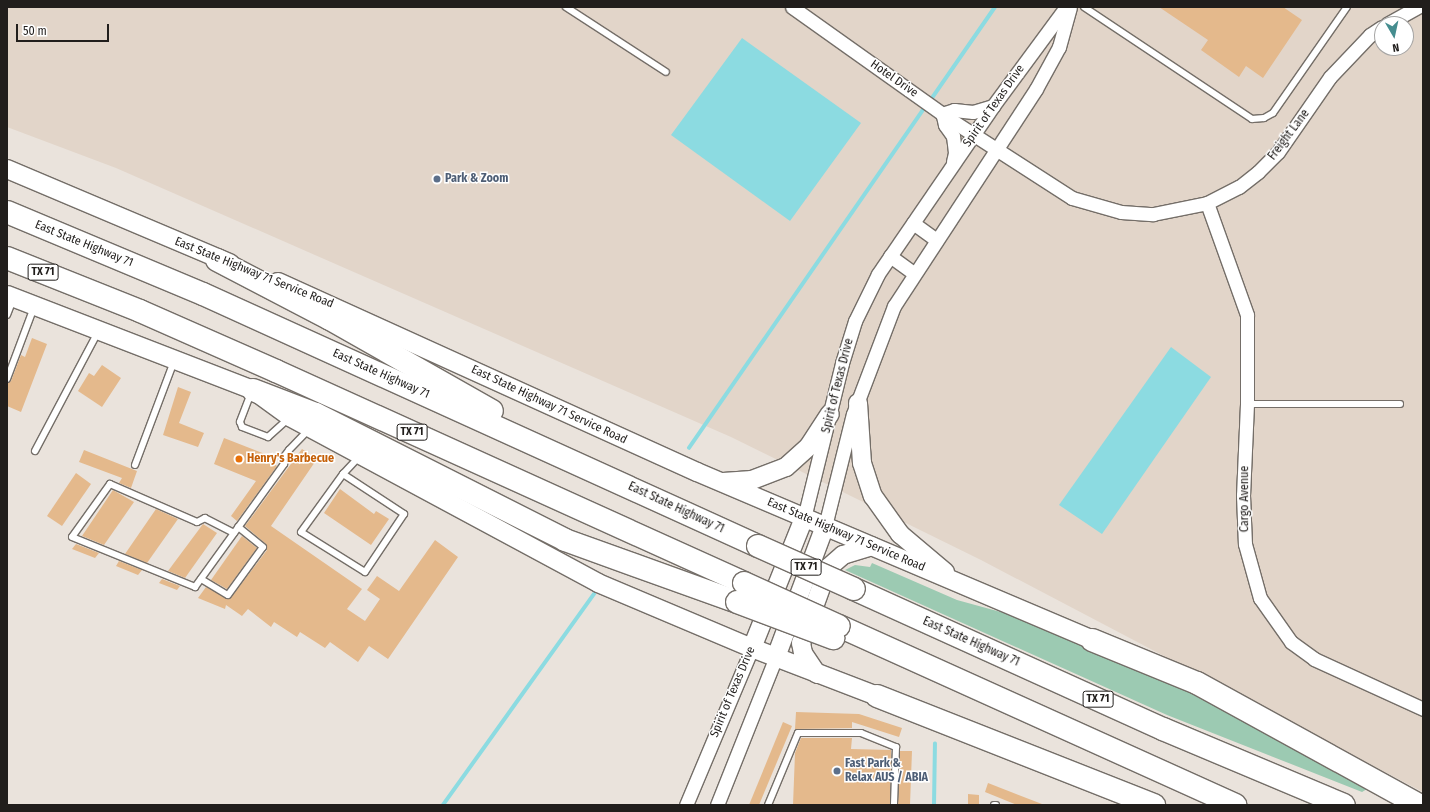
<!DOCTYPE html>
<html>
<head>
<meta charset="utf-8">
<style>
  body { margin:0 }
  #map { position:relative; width:1430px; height:812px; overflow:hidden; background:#eae3dc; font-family:"Fira Sans Condensed",sans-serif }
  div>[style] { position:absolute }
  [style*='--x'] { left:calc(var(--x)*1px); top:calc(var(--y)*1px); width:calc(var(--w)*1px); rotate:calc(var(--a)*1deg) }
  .built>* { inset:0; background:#e2d5c9 }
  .green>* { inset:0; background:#9ccab2 }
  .water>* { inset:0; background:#8cdbe1 }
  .stream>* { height:3.5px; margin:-1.75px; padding:0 1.75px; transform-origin:1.75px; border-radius:1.75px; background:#8cdbe1 }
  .building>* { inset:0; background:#e4b98c }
  .roads { filter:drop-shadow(1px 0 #746e68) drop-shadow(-1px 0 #746e68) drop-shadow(0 1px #746e68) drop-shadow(0 -1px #746e68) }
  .lane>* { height:6px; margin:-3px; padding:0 3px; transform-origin:3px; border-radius:3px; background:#fff }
  .street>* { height:13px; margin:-6.5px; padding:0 6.5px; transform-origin:6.5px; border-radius:6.5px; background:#fff }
  .secondary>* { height:18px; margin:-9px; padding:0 9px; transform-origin:9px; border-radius:9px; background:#fff }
  .highway>* { height:22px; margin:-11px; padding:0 11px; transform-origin:11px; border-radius:11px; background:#fff }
  .bridges { filter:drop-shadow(1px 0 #746e68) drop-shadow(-1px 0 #746e68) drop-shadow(0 1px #746e68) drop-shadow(0 -1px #746e68) }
  .highway-bridge>* { height:22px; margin:-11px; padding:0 11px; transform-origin:11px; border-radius:11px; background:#fff }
  .dots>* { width:11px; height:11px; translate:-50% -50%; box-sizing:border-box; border:2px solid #fff; border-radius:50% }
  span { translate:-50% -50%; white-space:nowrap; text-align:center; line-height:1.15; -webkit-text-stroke:3px #fff; paint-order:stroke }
  .shield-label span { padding:1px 3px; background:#fff; border:1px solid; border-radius:3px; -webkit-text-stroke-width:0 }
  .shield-label { font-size:11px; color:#211e1c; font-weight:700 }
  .street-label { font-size:12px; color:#211e1c }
  .service-label { font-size:12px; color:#4e5e75; font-weight:700 }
  .left { translate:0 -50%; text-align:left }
  .food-label { font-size:12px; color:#c56008; font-weight:700 }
  .frame { position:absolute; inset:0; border:8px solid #211e1c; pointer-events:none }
  .north { position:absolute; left:1374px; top:16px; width:40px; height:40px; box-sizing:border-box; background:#fff; border:1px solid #a6a5a4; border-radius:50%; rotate:171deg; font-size:11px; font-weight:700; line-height:16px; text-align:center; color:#211e1c }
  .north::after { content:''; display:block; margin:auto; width:14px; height:18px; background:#458d8f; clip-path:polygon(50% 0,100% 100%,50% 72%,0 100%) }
  .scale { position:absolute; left:16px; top:24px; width:93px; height:18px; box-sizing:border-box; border:2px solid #211e1c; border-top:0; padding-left:5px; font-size:12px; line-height:14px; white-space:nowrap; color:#211e1c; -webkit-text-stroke:3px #fff; paint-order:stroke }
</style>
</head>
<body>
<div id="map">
  <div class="built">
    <div style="clip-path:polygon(evenodd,7px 7px,1423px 7px,1423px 792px,981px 560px,731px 437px,116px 168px,7px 127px,7px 7px,1382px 24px,1406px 24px,1406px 48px,1382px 48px,1382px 24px)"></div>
  </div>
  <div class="green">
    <div style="clip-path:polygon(872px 563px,957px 600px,1008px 614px,1177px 682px,1367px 786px,1367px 789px,1362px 792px,1167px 715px,845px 570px,855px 565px,870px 567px)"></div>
  </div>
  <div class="water">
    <div style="clip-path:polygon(742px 38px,861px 123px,790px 221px,671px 135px)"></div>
    <div style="clip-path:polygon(1171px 347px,1211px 377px,1102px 534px,1059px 505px)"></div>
  </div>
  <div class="stream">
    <div style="--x:930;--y:101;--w:114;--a:-55.3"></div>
    <div style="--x:689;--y:448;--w:416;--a:-55.3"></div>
    <div style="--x:443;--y:805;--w:259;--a:-54.4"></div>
    <div style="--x:934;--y:805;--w:61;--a:-89.1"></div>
  </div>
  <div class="building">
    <div style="clip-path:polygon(1159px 7px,1283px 7px,1302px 20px,1263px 78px,1246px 66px,1239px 77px,1201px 50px,1208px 40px)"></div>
    <div style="clip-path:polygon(32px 338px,47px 344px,21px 412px,7px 406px,7px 383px,11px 381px,21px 355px,25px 357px)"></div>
    <div style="clip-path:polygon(102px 365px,121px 378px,102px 407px,78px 391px,89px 373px,94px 376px)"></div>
    <div style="clip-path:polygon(178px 387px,191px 392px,179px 423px,204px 433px,198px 447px,163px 435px)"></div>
    <div style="clip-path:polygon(224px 438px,265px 454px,264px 457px,277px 466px,237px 521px,231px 516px,256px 481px,214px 464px)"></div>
    <div style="clip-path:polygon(302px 449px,317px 459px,271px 526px,362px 589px,347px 609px,365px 621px,380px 599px,367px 590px,377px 576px,399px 591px,435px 540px,458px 557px,388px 659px,369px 646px,358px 662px,330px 642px,325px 648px,300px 632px,297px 637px,274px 622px,271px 627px,248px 609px,242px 616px,226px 605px,225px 609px,198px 598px,206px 587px,230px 599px,267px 550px,266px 544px,245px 526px)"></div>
    <div style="clip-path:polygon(84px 450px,137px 471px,131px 488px,119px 483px,122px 478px,79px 462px)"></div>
    <div style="clip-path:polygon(76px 473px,91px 484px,62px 526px,47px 516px)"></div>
    <div style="clip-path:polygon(340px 489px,374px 514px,376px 511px,389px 519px,371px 545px,324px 513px)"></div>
    <div style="clip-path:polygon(113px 490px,134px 502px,104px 545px,82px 536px)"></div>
    <div style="clip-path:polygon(156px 509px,178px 519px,147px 563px,125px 554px)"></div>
    <div style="clip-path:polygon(203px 524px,217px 533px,185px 578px,168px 571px)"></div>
    <div style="clip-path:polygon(242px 536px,257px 548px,227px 589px,211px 580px)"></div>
    <div style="clip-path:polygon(76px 544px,99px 553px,95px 558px,72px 549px)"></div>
    <div style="clip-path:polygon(119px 561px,142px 570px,138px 575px,116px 566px)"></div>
    <div style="clip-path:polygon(162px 579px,180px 586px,177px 590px,159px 583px)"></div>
    <div style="clip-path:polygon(796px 712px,859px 714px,902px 728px,899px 737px,852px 722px,852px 728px,795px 729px)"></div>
    <div style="clip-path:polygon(783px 722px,792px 726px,759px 805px,749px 805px)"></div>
    <div style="clip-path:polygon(801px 738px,852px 738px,851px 749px,891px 750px,890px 805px,793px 805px,795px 753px)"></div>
    <div style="clip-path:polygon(900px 751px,912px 751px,910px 805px,898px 805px)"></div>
    <div style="clip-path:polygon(988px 783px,1042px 804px,1042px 805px,1017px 805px,985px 792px)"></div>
    <div style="clip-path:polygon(968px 794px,979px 795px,979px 805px,968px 805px)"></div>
  </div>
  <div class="roads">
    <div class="lane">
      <div style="--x:566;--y:7;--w:119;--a:33"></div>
      <div style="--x:1084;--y:7;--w:202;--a:33.7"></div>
      <div style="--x:1252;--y:119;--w:12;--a:-5"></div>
      <div style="--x:1264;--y:118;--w:10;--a:-29"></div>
      <div style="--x:1273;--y:113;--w:129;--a:-55.1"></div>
      <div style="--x:7;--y:315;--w:17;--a:-69"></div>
      <div style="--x:7;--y:379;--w:77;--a:-69.4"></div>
      <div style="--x:251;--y:393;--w:31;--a:111"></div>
      <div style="--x:240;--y:422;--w:5;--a:68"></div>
      <div style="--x:242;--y:427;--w:28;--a:21"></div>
      <div style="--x:268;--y:437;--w:28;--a:-42"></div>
      <div style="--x:1247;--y:404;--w:153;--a:0"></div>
      <div style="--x:35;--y:451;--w:135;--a:-62.1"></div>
      <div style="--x:135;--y:465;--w:111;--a:-69.4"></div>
      <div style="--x:343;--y:474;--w:73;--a:33.3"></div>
      <div style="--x:404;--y:514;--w:70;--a:123.9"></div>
      <div style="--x:365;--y:572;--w:75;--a:-148"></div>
      <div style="--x:301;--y:532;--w:72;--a:-54.1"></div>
      <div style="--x:343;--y:474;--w:25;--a:-47"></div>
      <div style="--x:234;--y:533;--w:33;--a:-153"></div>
      <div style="--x:205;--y:518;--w:9;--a:153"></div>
      <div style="--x:197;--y:522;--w:95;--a:-156.4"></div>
      <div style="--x:110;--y:484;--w:65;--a:125.6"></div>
      <div style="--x:72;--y:537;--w:133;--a:22.1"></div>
      <div style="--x:195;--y:587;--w:152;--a:-54.1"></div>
      <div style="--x:284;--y:464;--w:6;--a:-99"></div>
      <div style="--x:283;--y:458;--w:10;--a:-53"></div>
      <div style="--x:289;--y:450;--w:29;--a:-46"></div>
      <div style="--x:201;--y:579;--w:31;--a:31"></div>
      <div style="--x:228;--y:595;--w:59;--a:-53.9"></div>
      <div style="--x:263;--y:547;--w:32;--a:-141"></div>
      <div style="--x:768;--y:805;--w:78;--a:-67.4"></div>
      <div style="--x:798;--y:733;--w:63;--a:0"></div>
      <div style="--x:861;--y:733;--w:38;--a:22"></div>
      <div style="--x:896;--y:747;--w:58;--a:92"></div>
      <div style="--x:994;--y:805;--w:2;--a:0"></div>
    </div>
    <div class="street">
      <div style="--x:792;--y:7;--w:195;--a:35.4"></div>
      <div style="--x:951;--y:120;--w:144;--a:32.8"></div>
      <div style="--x:1072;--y:198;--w:51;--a:15.9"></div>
      <div style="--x:1121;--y:212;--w:32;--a:4"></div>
      <div style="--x:1153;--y:214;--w:55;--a:-11.5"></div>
      <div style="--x:1207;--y:203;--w:36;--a:-27"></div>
      <div style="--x:1239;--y:187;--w:24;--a:-38"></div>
      <div style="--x:1258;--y:172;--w:28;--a:-45"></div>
      <div style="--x:1278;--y:152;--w:91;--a:-55.3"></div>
      <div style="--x:1330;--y:77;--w:58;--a:-46.4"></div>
      <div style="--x:1370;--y:35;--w:14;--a:-34"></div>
      <div style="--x:1387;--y:24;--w:35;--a:-29"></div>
      <div style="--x:942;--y:114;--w:13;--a:-18"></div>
      <div style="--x:954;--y:110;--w:19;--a:6"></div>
      <div style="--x:973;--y:112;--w:21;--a:-17"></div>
      <div style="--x:943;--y:116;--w:9;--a:77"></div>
      <div style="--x:945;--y:125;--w:14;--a:54"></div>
      <div style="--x:953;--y:136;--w:17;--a:83"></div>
      <div style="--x:955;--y:153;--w:9;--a:103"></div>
      <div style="--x:1207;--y:203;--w:119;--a:70.3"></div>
      <div style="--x:1247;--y:315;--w:89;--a:90"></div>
      <div style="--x:1247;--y:404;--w:91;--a:92.5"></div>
      <div style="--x:1243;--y:495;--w:49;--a:87.7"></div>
      <div style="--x:1245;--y:544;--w:56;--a:74.5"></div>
      <div style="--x:1260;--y:598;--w:54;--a:54.8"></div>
      <div style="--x:1291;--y:642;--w:29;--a:36"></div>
      <div style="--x:1314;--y:659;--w:120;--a:24.6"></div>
      <div style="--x:913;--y:223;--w:29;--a:36"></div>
      <div style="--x:890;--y:256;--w:29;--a:36"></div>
      <div style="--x:804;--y:518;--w:160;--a:-76.2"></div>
      <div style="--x:842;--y:363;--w:44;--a:-72.8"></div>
      <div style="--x:855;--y:321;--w:52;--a:-63.9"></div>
      <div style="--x:878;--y:274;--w:204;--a:-55.6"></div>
      <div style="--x:993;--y:106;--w:123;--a:-53.6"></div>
      <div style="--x:825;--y:526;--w:115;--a:-76"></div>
      <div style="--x:853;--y:414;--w:116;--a:-69.2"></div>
      <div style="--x:894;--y:306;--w:259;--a:-56.8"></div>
      <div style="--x:1036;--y:89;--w:48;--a:-61.3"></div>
      <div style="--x:1059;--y:47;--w:41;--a:-74.6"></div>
      <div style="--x:686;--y:805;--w:170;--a:-67.2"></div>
      <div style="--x:717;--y:805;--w:159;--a:-68.3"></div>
    </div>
    <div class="secondary">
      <div style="--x:7;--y:169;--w:242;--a:22.9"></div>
      <div style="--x:278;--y:282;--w:460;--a:24.4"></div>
      <div style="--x:697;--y:472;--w:429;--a:23"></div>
      <div style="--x:7;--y:295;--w:264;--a:21.1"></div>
      <div style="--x:253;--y:390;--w:46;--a:36.1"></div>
      <div style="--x:290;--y:417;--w:350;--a:28.3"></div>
      <div style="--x:598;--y:583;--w:167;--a:22.9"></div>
      <div style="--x:752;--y:648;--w:134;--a:21"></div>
      <div style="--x:858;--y:403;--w:60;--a:86.2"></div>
      <div style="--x:862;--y:463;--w:35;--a:72"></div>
      <div style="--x:873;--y:496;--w:47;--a:54.6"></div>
      <div style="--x:900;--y:534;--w:59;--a:40.2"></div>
      <div style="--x:723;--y:482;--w:29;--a:-4"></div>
      <div style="--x:752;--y:480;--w:36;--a:-21"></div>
      <div style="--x:786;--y:467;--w:31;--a:-42"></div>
      <div style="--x:809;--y:446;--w:38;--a:-57"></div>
      <div style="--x:752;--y:648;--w:140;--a:-68.2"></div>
      <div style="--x:776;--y:657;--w:140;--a:-69.5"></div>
      <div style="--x:817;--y:674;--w:25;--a:-124"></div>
      <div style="--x:803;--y:653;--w:10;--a:-101"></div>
      <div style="--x:801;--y:643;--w:80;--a:-70.2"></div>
      <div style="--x:828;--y:568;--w:20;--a:-41"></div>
      <div style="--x:843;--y:555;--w:30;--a:-17"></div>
    </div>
    <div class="highway">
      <div style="--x:7;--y:212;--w:212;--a:22.7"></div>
      <div style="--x:203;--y:294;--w:610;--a:24.42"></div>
      <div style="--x:7;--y:258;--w:143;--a:21.7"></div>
      <div style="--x:140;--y:311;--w:149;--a:23.8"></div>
      <div style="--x:276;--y:371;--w:514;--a:24.37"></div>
      <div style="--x:217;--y:260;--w:127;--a:27.6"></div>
      <div style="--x:330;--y:319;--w:186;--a:29.6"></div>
      <div style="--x:253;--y:390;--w:67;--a:20.9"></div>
      <div style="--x:316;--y:414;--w:279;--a:26.8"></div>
      <div style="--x:565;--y:540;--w:183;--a:19.8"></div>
      <div style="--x:854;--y:589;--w:339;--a:24.4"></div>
      <div style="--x:1163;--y:729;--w:196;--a:22.8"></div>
      <div style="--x:839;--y:626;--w:435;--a:24.3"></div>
      <div style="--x:1092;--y:640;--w:113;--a:22.3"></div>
      <div style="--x:1197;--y:683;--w:253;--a:28.8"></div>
      <div style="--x:877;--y:696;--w:298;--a:21.5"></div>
    </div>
  </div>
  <div class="bridges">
    <div class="highway-bridge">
      <div style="--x:758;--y:546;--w:105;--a:24.1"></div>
      <div style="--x:744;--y:583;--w:104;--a:24.4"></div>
      <div style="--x:737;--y:602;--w:103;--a:20.6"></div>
    </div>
  </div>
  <div class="dots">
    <div style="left:437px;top:179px;background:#5c6f8a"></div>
    <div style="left:239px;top:459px;background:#e8710a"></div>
    <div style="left:837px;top:771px;background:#5c6f8a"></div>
  </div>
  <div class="shield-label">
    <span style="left:43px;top:272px">TX 71</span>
    <span style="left:412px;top:432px">TX 71</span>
    <span style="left:806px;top:567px">TX 71</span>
    <span style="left:1098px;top:699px">TX 71</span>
  </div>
  <div class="street-label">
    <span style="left:894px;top:79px;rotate:35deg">Hotel Drive</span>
    <span style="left:994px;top:106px;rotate:-55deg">Spirit of Texas Drive</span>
    <span style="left:1289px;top:135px;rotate:-53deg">Freight Lane</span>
    <span style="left:84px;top:244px;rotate:22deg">East State Highway 71</span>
    <span style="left:254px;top:273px;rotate:22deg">East State Highway 71 Service Road</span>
    <span style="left:381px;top:374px;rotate:24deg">East State Highway 71</span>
    <span style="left:838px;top:386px;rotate:-76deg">Spirit of Texas Drive</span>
    <span style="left:549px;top:405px;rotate:25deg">East State Highway 71 Service Road</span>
    <span style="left:1245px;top:499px;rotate:-90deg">Cargo Avenue</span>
    <span style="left:676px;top:508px;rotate:25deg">East State Highway 71</span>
    <span style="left:846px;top:535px;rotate:23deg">East State Highway 71 Service Road</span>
    <span style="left:971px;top:642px;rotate:24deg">East State Highway 71</span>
    <span style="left:733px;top:692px;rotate:-67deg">Spirit of Texas Drive</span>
  </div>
  <div class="service-label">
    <span class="left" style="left:445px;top:179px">Park &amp; Zoom</span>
    <span class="left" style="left:845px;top:771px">Fast Park &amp;<br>Relax AUS / ABIA</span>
  </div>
  <div class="food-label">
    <span class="left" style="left:247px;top:459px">Henry's Barbecue</span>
  </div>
  <div class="frame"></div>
  <div class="north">N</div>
  <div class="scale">50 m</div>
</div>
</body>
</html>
